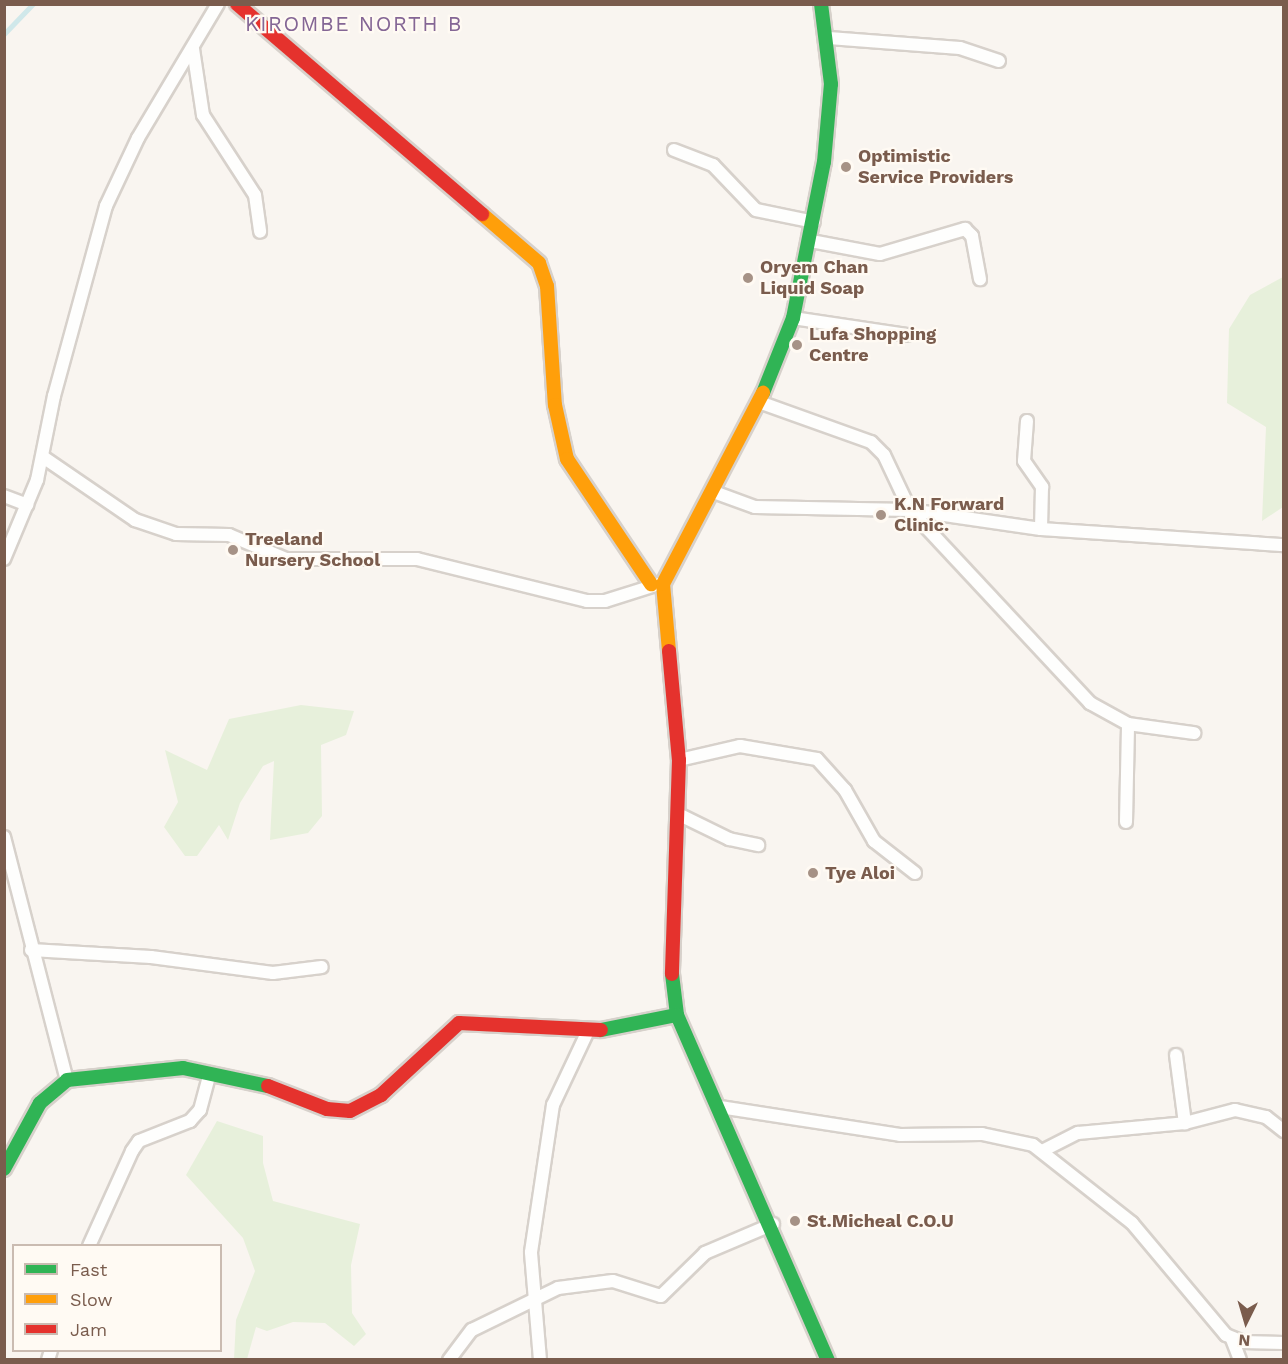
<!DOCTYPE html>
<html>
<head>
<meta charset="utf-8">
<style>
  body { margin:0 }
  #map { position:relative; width:1288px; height:1364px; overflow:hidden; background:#f9f5f0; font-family:"Work Sans",sans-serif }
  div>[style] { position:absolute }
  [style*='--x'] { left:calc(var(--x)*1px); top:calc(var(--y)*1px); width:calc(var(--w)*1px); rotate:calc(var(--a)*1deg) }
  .green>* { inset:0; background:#e7f0db }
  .stream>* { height:4.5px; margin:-2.25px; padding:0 2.25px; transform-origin:2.25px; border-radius:2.25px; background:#d0e8ea }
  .roads { filter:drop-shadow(2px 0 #d7d1cb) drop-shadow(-2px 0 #d7d1cb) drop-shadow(0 2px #d7d1cb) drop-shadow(0 -2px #d7d1cb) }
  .street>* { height:12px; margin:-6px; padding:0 6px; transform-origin:6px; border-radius:6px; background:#fefefd }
  .fast>* { height:14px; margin:-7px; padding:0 7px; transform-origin:7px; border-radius:7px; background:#30b455 }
  .slow>* { height:14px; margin:-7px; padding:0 7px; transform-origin:7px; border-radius:7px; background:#ff9f0a }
  .jam>* { height:14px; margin:-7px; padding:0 7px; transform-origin:7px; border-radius:7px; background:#e5322d }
  .dots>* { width:16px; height:16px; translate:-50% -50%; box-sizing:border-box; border:3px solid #fffaf3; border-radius:50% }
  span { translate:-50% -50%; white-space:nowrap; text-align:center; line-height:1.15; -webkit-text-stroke:4.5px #fffaf3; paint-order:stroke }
  .poi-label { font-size:18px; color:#7a5c4d; font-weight:700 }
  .left { translate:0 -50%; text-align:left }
  .quarter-label { font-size:21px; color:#846695; letter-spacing:1.5px }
  .frame { position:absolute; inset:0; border:6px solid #7a5c4d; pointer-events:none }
  .legend { position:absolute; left:12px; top:1244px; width:210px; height:108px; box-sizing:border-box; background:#fffaf3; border:2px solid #cabbb1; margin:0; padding:8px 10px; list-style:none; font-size:18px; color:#7a5c4d }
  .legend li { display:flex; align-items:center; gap:12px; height:30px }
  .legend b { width:30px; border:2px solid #cabbb1 }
  .north { position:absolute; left:1216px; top:1292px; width:60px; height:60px; -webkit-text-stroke:4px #fffaf3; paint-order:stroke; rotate:185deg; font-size:16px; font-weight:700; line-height:24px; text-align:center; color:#7a5c4d }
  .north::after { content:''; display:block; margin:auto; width:21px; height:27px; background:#7a5c4d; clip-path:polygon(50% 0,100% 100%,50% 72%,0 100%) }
</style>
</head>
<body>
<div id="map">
  <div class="green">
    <div style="clip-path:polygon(1283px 277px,1283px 507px,1262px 521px,1266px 427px,1227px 403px,1229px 329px,1250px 295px)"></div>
    <div style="clip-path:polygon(301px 705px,354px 711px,346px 735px,321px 745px,322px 816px,308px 833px,270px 840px,274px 761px,263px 766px,240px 803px,228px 840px,219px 825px,197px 856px,185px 856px,164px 827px,178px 802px,165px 750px,207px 770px,229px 719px)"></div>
    <div style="clip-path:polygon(217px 1121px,263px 1136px,263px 1163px,273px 1201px,360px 1224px,351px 1265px,352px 1313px,366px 1334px,354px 1346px,325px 1323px,293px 1322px,267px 1331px,256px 1327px,247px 1359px,234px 1359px,236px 1320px,255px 1271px,243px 1238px,186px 1175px)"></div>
  </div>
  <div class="stream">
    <div style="--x:4;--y:34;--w:42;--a:-46"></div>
  </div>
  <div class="roads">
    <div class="street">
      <div style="--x:829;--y:38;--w:131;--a:4.4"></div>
      <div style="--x:960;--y:48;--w:41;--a:18.4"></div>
      <div style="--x:193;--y:49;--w:67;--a:81.4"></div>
      <div style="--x:203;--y:115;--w:95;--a:57"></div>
      <div style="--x:255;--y:195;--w:37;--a:82"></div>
      <div style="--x:674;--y:150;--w:42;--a:21"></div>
      <div style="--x:713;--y:165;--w:62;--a:46.3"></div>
      <div style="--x:756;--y:210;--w:59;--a:11.7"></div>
      <div style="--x:811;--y:241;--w:70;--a:10.7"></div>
      <div style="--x:880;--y:254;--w:89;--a:-16.4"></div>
      <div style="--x:965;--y:229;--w:10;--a:45"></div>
      <div style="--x:972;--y:236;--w:44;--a:79.5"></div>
      <div style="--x:793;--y:318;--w:115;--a:8.5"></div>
      <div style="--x:759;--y:402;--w:119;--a:19.7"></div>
      <div style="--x:871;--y:442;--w:18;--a:45"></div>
      <div style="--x:884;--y:455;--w:61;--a:64.7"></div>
      <div style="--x:910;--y:510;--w:264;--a:47"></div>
      <div style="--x:1090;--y:703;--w:43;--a:28.9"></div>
      <div style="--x:1128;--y:724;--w:67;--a:7.8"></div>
      <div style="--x:1027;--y:421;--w:40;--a:94.3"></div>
      <div style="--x:1024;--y:461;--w:32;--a:55"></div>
      <div style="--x:1042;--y:487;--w:42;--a:91.4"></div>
      <div style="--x:43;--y:457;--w:112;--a:34.4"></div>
      <div style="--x:135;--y:520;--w:43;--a:18.9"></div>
      <div style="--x:176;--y:534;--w:53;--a:1.1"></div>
      <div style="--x:229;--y:535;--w:62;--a:22.8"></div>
      <div style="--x:286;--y:559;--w:131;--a:0"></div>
      <div style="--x:417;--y:559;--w:175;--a:13.9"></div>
      <div style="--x:587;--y:601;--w:18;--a:0"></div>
      <div style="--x:605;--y:601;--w:57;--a:-17.5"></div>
      <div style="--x:711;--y:491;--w:47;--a:20"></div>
      <div style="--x:755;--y:507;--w:155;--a:1.1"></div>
      <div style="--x:910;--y:510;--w:132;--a:8.3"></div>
      <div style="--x:1041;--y:529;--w:244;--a:3.8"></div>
      <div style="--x:4;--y:496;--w:25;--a:21"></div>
      <div style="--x:4;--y:559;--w:86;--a:-67.3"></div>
      <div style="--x:37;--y:480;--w:86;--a:-78.6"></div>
      <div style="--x:54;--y:396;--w:197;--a:-74.7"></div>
      <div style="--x:106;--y:206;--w:75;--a:-64.8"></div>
      <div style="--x:138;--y:138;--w:156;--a:-59.2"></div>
      <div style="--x:679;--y:760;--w:63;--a:-12.9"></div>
      <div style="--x:740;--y:746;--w:78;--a:9.6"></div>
      <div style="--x:817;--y:759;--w:42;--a:47.9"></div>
      <div style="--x:845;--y:790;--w:59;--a:60.4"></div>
      <div style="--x:874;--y:841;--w:52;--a:38"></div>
      <div style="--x:680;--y:815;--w:55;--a:26.1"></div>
      <div style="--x:729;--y:839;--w:30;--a:12"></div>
      <div style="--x:1126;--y:822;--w:98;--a:-88.8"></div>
      <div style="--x:4;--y:837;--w:251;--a:75.5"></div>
      <div style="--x:31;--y:950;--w:120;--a:3.3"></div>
      <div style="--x:151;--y:957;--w:123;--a:7.5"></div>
      <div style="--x:273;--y:973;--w:49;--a:-7"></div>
      <div style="--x:1176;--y:1055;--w:69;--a:82.5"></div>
      <div style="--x:720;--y:1107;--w:182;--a:8.8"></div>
      <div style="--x:900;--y:1135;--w:82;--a:-0.7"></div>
      <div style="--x:982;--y:1134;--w:52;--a:12.2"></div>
      <div style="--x:1033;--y:1145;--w:126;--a:38.2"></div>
      <div style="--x:1132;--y:1223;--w:146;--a:50"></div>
      <div style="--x:1226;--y:1335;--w:18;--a:22"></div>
      <div style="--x:1243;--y:1342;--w:41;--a:1.4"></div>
      <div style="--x:1044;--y:1150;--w:38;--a:-27"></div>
      <div style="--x:1078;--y:1133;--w:107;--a:-5.3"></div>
      <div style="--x:1185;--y:1123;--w:52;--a:-14.6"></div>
      <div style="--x:1235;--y:1110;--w:32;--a:13"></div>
      <div style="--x:1266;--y:1117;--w:23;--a:38"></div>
      <div style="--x:89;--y:1246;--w:104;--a:-65.6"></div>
      <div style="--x:132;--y:1151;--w:12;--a:-55"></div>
      <div style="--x:139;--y:1141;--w:55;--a:-21.4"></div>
      <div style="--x:190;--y:1121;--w:15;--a:-48"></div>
      <div style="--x:200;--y:1110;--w:38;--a:-75"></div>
      <div style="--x:1232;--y:1339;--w:22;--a:69"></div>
      <div style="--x:48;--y:1360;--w:10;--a:-73"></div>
      <div style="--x:449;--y:1360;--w:38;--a:-53"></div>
      <div style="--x:472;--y:1330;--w:96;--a:-26"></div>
      <div style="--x:558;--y:1288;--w:55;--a:-7.3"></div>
      <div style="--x:613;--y:1281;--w:50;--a:17.4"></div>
      <div style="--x:661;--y:1296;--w:62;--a:-44.3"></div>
      <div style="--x:705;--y:1253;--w:74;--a:-23.1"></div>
      <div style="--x:540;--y:1360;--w:108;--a:-94.8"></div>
      <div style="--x:531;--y:1252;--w:149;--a:-81.5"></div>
      <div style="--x:553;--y:1105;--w:84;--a:-64.7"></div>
    </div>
    <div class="fast">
      <div style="--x:763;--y:393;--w:81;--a:-68.2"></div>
      <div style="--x:793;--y:318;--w:159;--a:-78.8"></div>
      <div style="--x:824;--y:162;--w:78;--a:-84.9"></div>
      <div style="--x:831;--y:84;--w:81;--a:-97.1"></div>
      <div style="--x:672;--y:974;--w:41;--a:83"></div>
      <div style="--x:677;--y:1015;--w:377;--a:66.4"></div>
      <div style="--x:601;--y:1030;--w:77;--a:-11.2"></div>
      <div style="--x:4;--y:1169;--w:75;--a:-61.4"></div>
      <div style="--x:40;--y:1103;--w:35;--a:-40"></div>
      <div style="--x:67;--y:1080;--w:117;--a:-5.9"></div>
      <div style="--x:183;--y:1068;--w:87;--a:12"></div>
    </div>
    <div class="slow">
      <div style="--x:482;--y:214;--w:75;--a:40.7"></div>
      <div style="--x:539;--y:263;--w:24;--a:71"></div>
      <div style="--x:547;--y:286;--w:119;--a:86.2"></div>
      <div style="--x:555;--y:405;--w:55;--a:77.5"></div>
      <div style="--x:567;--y:459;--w:151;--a:56.1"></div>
      <div style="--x:669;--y:651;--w:67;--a:-95.1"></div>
      <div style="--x:663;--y:584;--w:216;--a:-62.4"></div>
    </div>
    <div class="jam">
      <div style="--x:237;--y:4;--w:323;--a:40.6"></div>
      <div style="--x:669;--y:651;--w:109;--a:84.8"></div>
      <div style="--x:679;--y:760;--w:214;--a:91.9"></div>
      <div style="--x:268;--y:1086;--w:63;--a:21.3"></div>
      <div style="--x:327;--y:1109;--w:23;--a:5"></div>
      <div style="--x:350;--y:1111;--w:35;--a:-27"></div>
      <div style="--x:381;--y:1095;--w:106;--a:-42.7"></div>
      <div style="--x:459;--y:1023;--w:142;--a:2.8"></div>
    </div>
  </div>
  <div class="dots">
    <div style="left:846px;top:167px;background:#a69286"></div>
    <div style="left:748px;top:278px;background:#a69286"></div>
    <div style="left:797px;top:345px;background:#a69286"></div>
    <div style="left:881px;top:515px;background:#a69286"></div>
    <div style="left:233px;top:550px;background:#a69286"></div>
    <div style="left:813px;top:873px;background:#a69286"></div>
    <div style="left:795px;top:1221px;background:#a69286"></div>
  </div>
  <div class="poi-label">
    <span class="left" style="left:858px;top:167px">Optimistic<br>Service Providers</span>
    <span class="left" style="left:760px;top:278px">Oryem Chan<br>Liquid Soap</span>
    <span class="left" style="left:809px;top:345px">Lufa Shopping<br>Centre</span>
    <span class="left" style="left:894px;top:515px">K.N Forward<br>Clinic.</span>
    <span class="left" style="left:245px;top:550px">Treeland<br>Nursery School</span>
    <span class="left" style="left:825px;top:873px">Tye Aloi</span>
    <span class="left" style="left:807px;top:1221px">St.Micheal C.O.U</span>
  </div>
  <div class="quarter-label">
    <span style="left:354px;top:24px">KIROMBE NORTH B</span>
  </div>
  <div class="frame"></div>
  <ul class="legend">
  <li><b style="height:8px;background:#30b455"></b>Fast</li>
  <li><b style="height:8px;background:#ff9f0a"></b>Slow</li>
  <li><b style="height:8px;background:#e5322d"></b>Jam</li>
  </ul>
  <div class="north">N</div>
</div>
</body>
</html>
